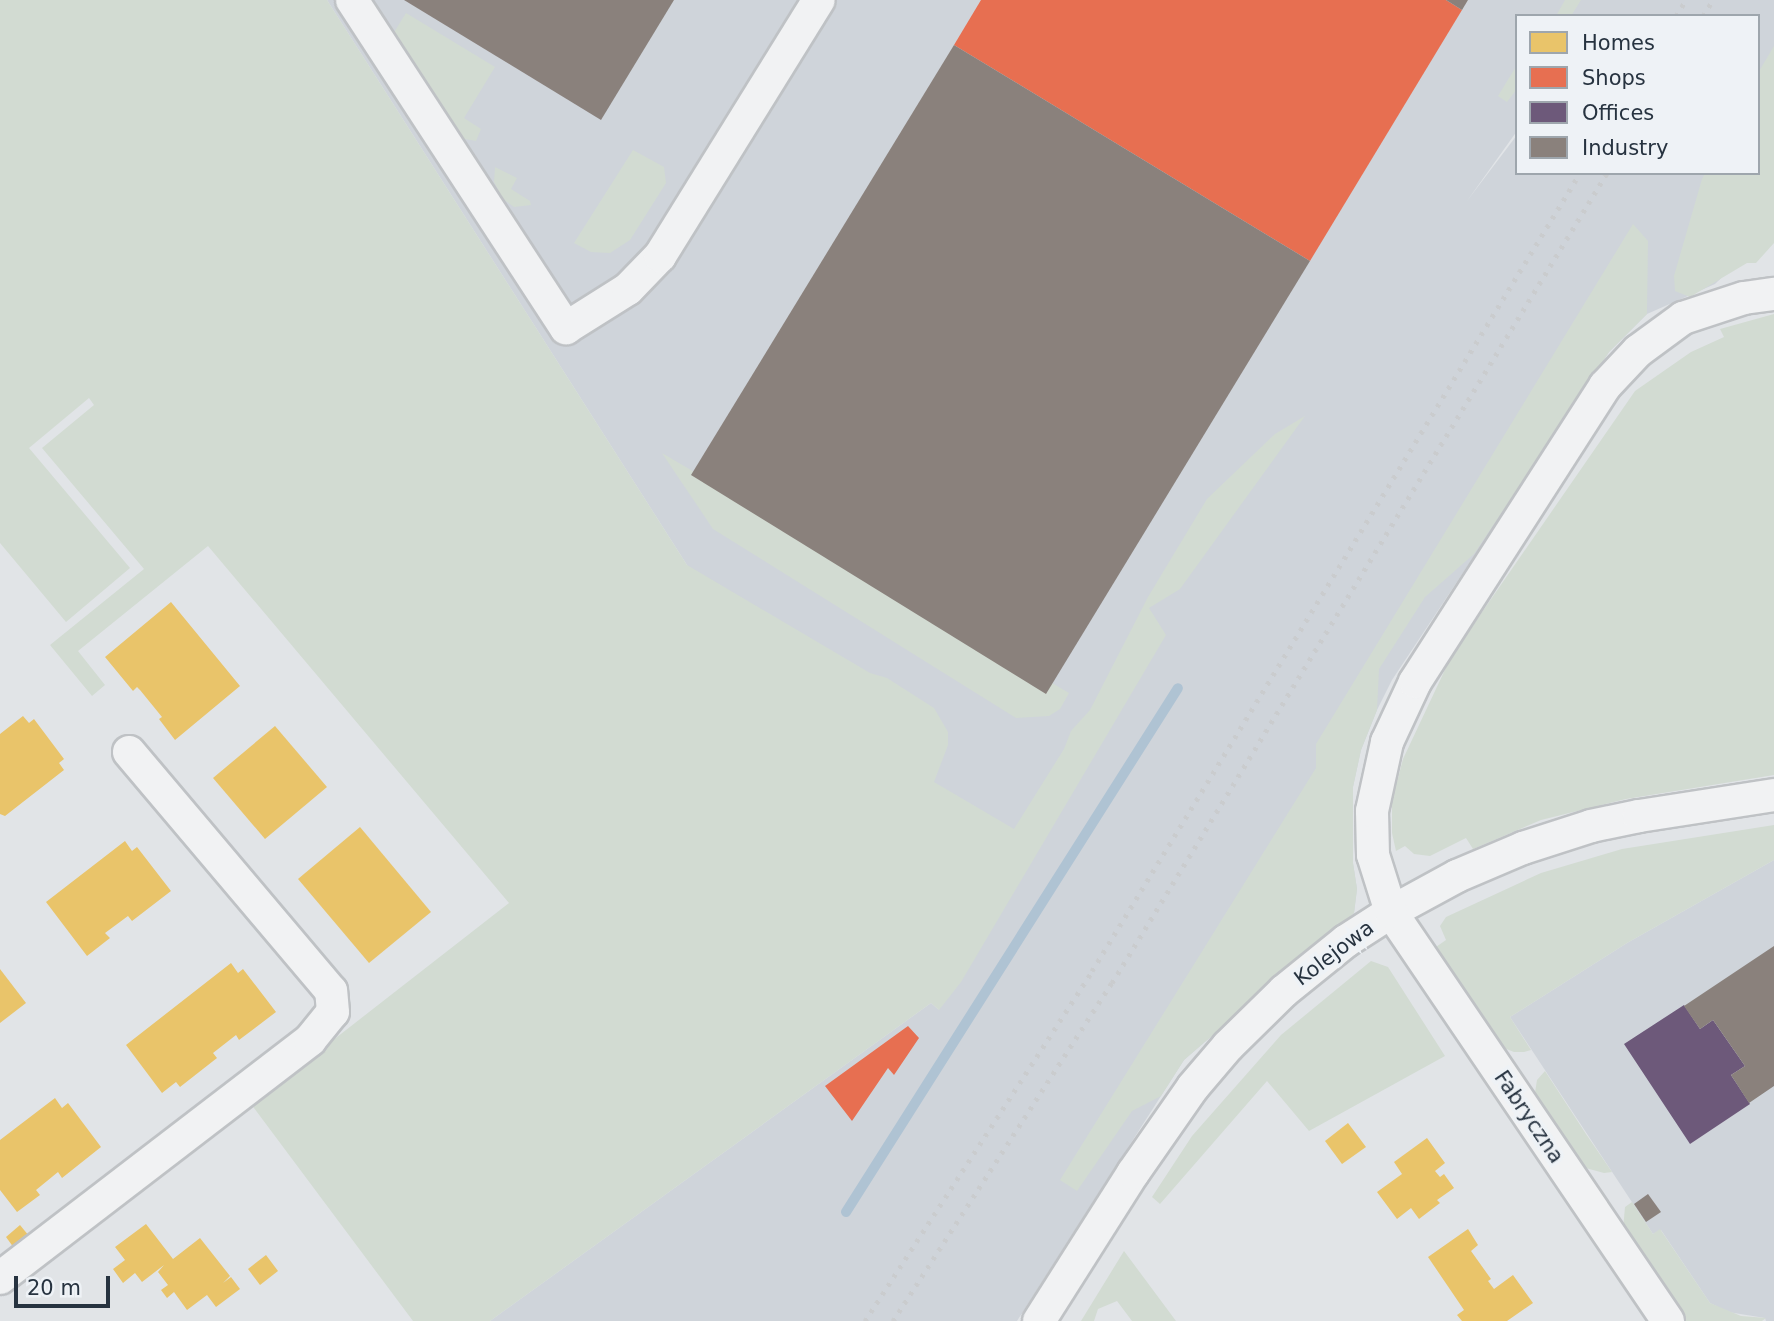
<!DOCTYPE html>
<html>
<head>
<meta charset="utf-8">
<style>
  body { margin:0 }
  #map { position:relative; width:1774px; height:1321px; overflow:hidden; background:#e1e4e7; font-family:"DejaVu Sans",sans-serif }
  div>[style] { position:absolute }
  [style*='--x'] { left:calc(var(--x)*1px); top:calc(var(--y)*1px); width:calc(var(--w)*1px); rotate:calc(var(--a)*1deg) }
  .built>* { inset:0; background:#cfd4da }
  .green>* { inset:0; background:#d2dbd2 }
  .homes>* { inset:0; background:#e9c46a }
  .shops>* { inset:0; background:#e76f51 }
  .offices>* { inset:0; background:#6d597a }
  .industry>* { inset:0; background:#8a817c }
  .stream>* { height:10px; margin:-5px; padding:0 5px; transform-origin:5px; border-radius:5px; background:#afc3d3 }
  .roads { filter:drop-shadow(2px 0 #bfc2c5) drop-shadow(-2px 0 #bfc2c5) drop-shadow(0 2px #bfc2c5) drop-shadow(0 -2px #bfc2c5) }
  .minor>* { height:32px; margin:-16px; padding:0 16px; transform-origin:16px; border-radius:16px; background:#f1f2f3 }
  .rail>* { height:5px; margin-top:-2.5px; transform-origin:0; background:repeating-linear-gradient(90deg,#caccce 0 3.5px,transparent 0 10.5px) }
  span { translate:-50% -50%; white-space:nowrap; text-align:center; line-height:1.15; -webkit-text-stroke:7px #eef2f6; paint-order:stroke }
  .street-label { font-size:21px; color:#273340 }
  .legend { position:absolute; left:1515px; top:14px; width:245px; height:161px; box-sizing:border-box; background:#eef2f6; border:2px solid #9ea6ad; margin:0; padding:9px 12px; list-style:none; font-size:21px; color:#273340 }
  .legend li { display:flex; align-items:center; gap:14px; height:35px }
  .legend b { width:35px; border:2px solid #9ea6ad }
  .scale { position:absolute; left:14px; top:1276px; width:96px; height:32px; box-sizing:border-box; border:4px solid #273340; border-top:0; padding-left:9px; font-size:21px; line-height:24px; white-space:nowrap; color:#273340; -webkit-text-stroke:5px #eef2f6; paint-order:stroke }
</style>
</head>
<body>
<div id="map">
  <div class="built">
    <div style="clip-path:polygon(evenodd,327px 0,1774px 0,1774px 227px,1715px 284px,1647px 314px,1609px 352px,1392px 680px,1377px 710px,1361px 750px,1353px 787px,1353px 863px,1357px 889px,1354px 913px,1184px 1060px,1017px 1321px,490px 1321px,931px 1003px,939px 1010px,687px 565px,327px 0,1517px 16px,1758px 16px,1758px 173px,1517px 173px,1517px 135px,1467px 201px,1517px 131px,1517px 16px)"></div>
    <div style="clip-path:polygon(1774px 860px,1774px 1321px,1766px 1321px,1765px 1318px,1728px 1312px,1710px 1303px,1661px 1230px,1653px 1234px,1510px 1017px,1627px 943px)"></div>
  </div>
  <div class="green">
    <div style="clip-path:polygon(0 0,327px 0,687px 565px,870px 673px,887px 678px,934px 708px,948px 732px,948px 745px,934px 782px,1014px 829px,1064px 749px,1071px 731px,1090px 710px,1148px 597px,1207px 499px,1275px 434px,1305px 416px,1180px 589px,1149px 608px,1166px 635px,961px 982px,939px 1010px,931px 1003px,490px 1321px,413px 1321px,251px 1104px,509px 903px,208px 546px,78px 651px,105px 685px,92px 696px,50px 645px,144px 569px,42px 448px,94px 405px,89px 398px,29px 448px,130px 568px,66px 622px,0 543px)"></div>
    <div style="clip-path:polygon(1565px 0,1581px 0,1571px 16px,1556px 16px)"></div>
    <div style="clip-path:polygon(406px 13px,495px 67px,464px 118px,481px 129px,476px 141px,459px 138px,393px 34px)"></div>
    <div style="clip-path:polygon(1774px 46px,1774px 243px,1756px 263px,1747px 263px,1690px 297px,1675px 291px,1674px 276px,1702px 179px,1705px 173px,1758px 173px,1758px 73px)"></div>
    <div style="clip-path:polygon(1517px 65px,1517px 89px,1507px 102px,1498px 96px)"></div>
    <div style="clip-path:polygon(633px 150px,664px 167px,666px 183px,630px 240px,610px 253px,591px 252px,574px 243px)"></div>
    <div style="clip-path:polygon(495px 167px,517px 178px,511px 189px,530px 201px,531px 205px,514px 207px,503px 199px,494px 182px)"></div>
    <div style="clip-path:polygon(1633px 224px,1648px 241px,1647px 314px,1609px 352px,1474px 554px,1425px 597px,1379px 669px,1377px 710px,1361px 750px,1353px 787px,1353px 863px,1357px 889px,1354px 913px,1184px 1060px,1161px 1096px,1132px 1111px,1077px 1191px,1060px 1180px,1316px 768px,1316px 744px)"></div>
    <div style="clip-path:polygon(1774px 314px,1774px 775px,1626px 799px,1541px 820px,1473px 849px,1466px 838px,1430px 856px,1414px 854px,1405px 846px,1396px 851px,1392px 833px,1392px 801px,1403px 759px,1451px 657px,1635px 391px,1691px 352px,1724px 337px,1720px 329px)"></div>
    <div style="clip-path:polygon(662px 453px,1069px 693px,1060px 709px,1049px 716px,1016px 718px,713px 529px)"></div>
    <div style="clip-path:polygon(1774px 825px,1774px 860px,1627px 943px,1510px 1017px,1531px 1050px,1524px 1052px,1514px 1052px,1499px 1046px,1433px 949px,1446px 940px,1440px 926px,1446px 917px,1541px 873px,1622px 849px)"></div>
    <div style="clip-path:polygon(1371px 961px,1388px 967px,1445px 1056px,1309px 1131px,1267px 1081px,1160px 1204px,1152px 1197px,1192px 1136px,1281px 1035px)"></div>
    <div style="clip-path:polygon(1545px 1071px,1586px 1134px,1612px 1172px,1604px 1173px,1582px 1167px,1534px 1099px,1537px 1080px)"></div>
    <div style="clip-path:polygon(1632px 1202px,1653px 1234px,1660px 1229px,1710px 1303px,1741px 1316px,1766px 1318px,1762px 1321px,1686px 1321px,1623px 1229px,1625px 1207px)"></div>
    <div style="clip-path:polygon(1124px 1251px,1176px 1321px,1132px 1321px,1117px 1301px,1098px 1309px,1094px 1321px,1081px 1321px)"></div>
  </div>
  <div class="homes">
    <div style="clip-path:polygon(171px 602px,240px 686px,175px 740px,159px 719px,162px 717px,140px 690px,137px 687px,133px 691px,105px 657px)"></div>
    <div style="clip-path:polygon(23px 716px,29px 723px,34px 719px,64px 759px,59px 763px,64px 770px,5px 816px,0 814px,0 734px)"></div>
    <div style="clip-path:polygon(275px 726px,327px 787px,265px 839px,213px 778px)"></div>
    <div style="clip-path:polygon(360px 827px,431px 912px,369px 963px,298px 879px)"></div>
    <div style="clip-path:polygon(125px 841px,132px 851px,137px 847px,171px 891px,132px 921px,128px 916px,105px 933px,110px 938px,87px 956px,46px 902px)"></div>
    <div style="clip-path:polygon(231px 963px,238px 973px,243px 969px,276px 1012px,239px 1040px,236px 1035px,213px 1053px,217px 1058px,180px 1087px,176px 1082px,162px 1093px,126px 1045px)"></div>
    <div style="clip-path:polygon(0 969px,26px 1003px,0 1023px)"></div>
    <div style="clip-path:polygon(55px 1098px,62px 1108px,68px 1103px,101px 1147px,62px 1178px,58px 1172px,36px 1190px,40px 1195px,17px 1212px,0 1190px,0 1140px)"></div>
    <div style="clip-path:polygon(1348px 1123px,1366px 1147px,1342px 1164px,1325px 1141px)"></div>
    <div style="clip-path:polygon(1427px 1138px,1445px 1163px,1435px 1171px,1440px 1177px,1444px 1174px,1454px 1188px,1437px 1200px,1440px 1203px,1419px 1219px,1411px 1208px,1397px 1219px,1377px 1192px,1402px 1174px,1394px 1162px)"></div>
    <div style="clip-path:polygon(146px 1224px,173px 1259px,200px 1238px,230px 1276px,223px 1283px,231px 1277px,240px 1289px,216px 1307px,207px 1295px,187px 1310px,174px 1292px,167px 1298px,161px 1290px,168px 1285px,158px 1272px,164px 1265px,142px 1282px,135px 1273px,123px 1283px,113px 1269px,125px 1260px,115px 1247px)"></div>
    <div style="clip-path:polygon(20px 1225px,29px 1236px,14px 1248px,6px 1237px)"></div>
    <div style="clip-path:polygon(1468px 1229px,1478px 1245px,1471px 1251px,1491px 1279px,1488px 1281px,1494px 1289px,1513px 1275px,1533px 1303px,1507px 1321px,1462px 1321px,1457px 1315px,1464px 1310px,1428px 1257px)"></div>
    <div style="clip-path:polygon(266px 1255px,278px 1271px,260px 1285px,248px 1269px)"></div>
  </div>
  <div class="shops">
    <div style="clip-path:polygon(981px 0,1446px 0,1462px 10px,1310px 261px,954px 45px)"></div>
    <div style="clip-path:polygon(908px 1026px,919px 1038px,894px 1075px,888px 1068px,852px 1121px,825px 1086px)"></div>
  </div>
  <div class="offices">
    <div style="clip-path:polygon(1684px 1005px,1700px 1029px,1713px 1020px,1745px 1066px,1731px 1075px,1750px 1104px,1690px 1144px,1624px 1044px)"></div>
  </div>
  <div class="industry">
    <div style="clip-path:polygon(404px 0,674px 0,601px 120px)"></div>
    <div style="clip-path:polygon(1446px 0,1468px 0,1462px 10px)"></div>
    <div style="clip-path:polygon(954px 45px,1310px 261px,1046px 694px,691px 475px)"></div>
    <div style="clip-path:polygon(1774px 946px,1774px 1086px,1749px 1103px,1731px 1075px,1745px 1066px,1713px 1020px,1700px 1029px,1684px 1006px)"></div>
    <div style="clip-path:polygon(1648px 1194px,1661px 1212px,1646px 1222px,1634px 1204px)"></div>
  </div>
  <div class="stream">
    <div style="--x:846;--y:1212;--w:620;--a:-57.64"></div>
  </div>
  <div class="roads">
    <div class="minor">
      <div style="--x:352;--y:0;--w:392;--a:56.9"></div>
      <div style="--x:566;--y:328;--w:73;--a:-32.2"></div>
      <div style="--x:628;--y:289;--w:46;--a:-45.9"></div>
      <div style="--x:660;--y:256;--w:301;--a:-58.2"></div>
      <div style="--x:0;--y:1278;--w:391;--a:-37.5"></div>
      <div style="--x:310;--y:1040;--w:36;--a:-51"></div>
      <div style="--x:333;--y:1012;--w:21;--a:-95"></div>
      <div style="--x:331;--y:991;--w:313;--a:-130.2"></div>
      <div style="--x:1039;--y:1321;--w:175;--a:-57.6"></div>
      <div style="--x:1133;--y:1173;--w:105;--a:-55.1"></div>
      <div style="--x:1193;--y:1087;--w:54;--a:-49.5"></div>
      <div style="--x:1228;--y:1046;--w:78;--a:-44.5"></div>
      <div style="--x:1284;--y:991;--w:80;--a:-38.9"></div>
      <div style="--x:1346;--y:941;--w:54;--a:-32.8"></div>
      <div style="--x:1391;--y:912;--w:75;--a:-28.6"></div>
      <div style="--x:1457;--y:876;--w:72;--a:-23"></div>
      <div style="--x:1523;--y:848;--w:71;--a:-17.9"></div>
      <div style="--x:1591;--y:826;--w:49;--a:-11.8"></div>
      <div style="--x:1639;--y:816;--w:137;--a:-8.8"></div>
      <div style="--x:1668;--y:1321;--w:494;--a:-124.1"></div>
      <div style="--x:1391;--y:912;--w:60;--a:-107.5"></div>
      <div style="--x:1373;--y:855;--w:44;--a:-91.3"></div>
      <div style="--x:1372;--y:811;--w:71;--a:-77.7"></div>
      <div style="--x:1387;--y:742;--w:66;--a:-65"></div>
      <div style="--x:1415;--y:682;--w:352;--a:-57.3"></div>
      <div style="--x:1605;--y:386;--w:48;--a:-46.7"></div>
      <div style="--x:1638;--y:351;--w:56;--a:-36.3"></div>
      <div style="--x:1683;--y:318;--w:64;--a:-18.2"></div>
      <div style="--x:1744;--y:298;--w:30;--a:-8"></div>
    </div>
  </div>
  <div class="rail">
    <div style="--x:1676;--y:16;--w:19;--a:-58"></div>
    <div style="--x:1703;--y:16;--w:19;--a:-58"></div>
    <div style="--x:865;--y:1321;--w:417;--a:-57"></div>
    <div style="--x:1092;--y:971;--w:935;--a:-58.55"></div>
    <div style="--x:893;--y:1321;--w:403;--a:-57.1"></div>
    <div style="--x:1112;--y:983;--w:949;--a:-58.57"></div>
  </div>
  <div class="street-label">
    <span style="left:1334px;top:953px;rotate:-37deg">Kolejowa</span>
    <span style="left:1529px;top:1117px;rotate:56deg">Fabryczna</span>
  </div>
  <ul class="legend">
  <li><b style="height:19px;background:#e9c46a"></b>Homes</li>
  <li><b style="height:19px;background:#e76f51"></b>Shops</li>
  <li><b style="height:19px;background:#6d597a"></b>Offices</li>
  <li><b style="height:19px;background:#8a817c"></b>Industry</li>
  </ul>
  <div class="scale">20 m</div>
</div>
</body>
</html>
